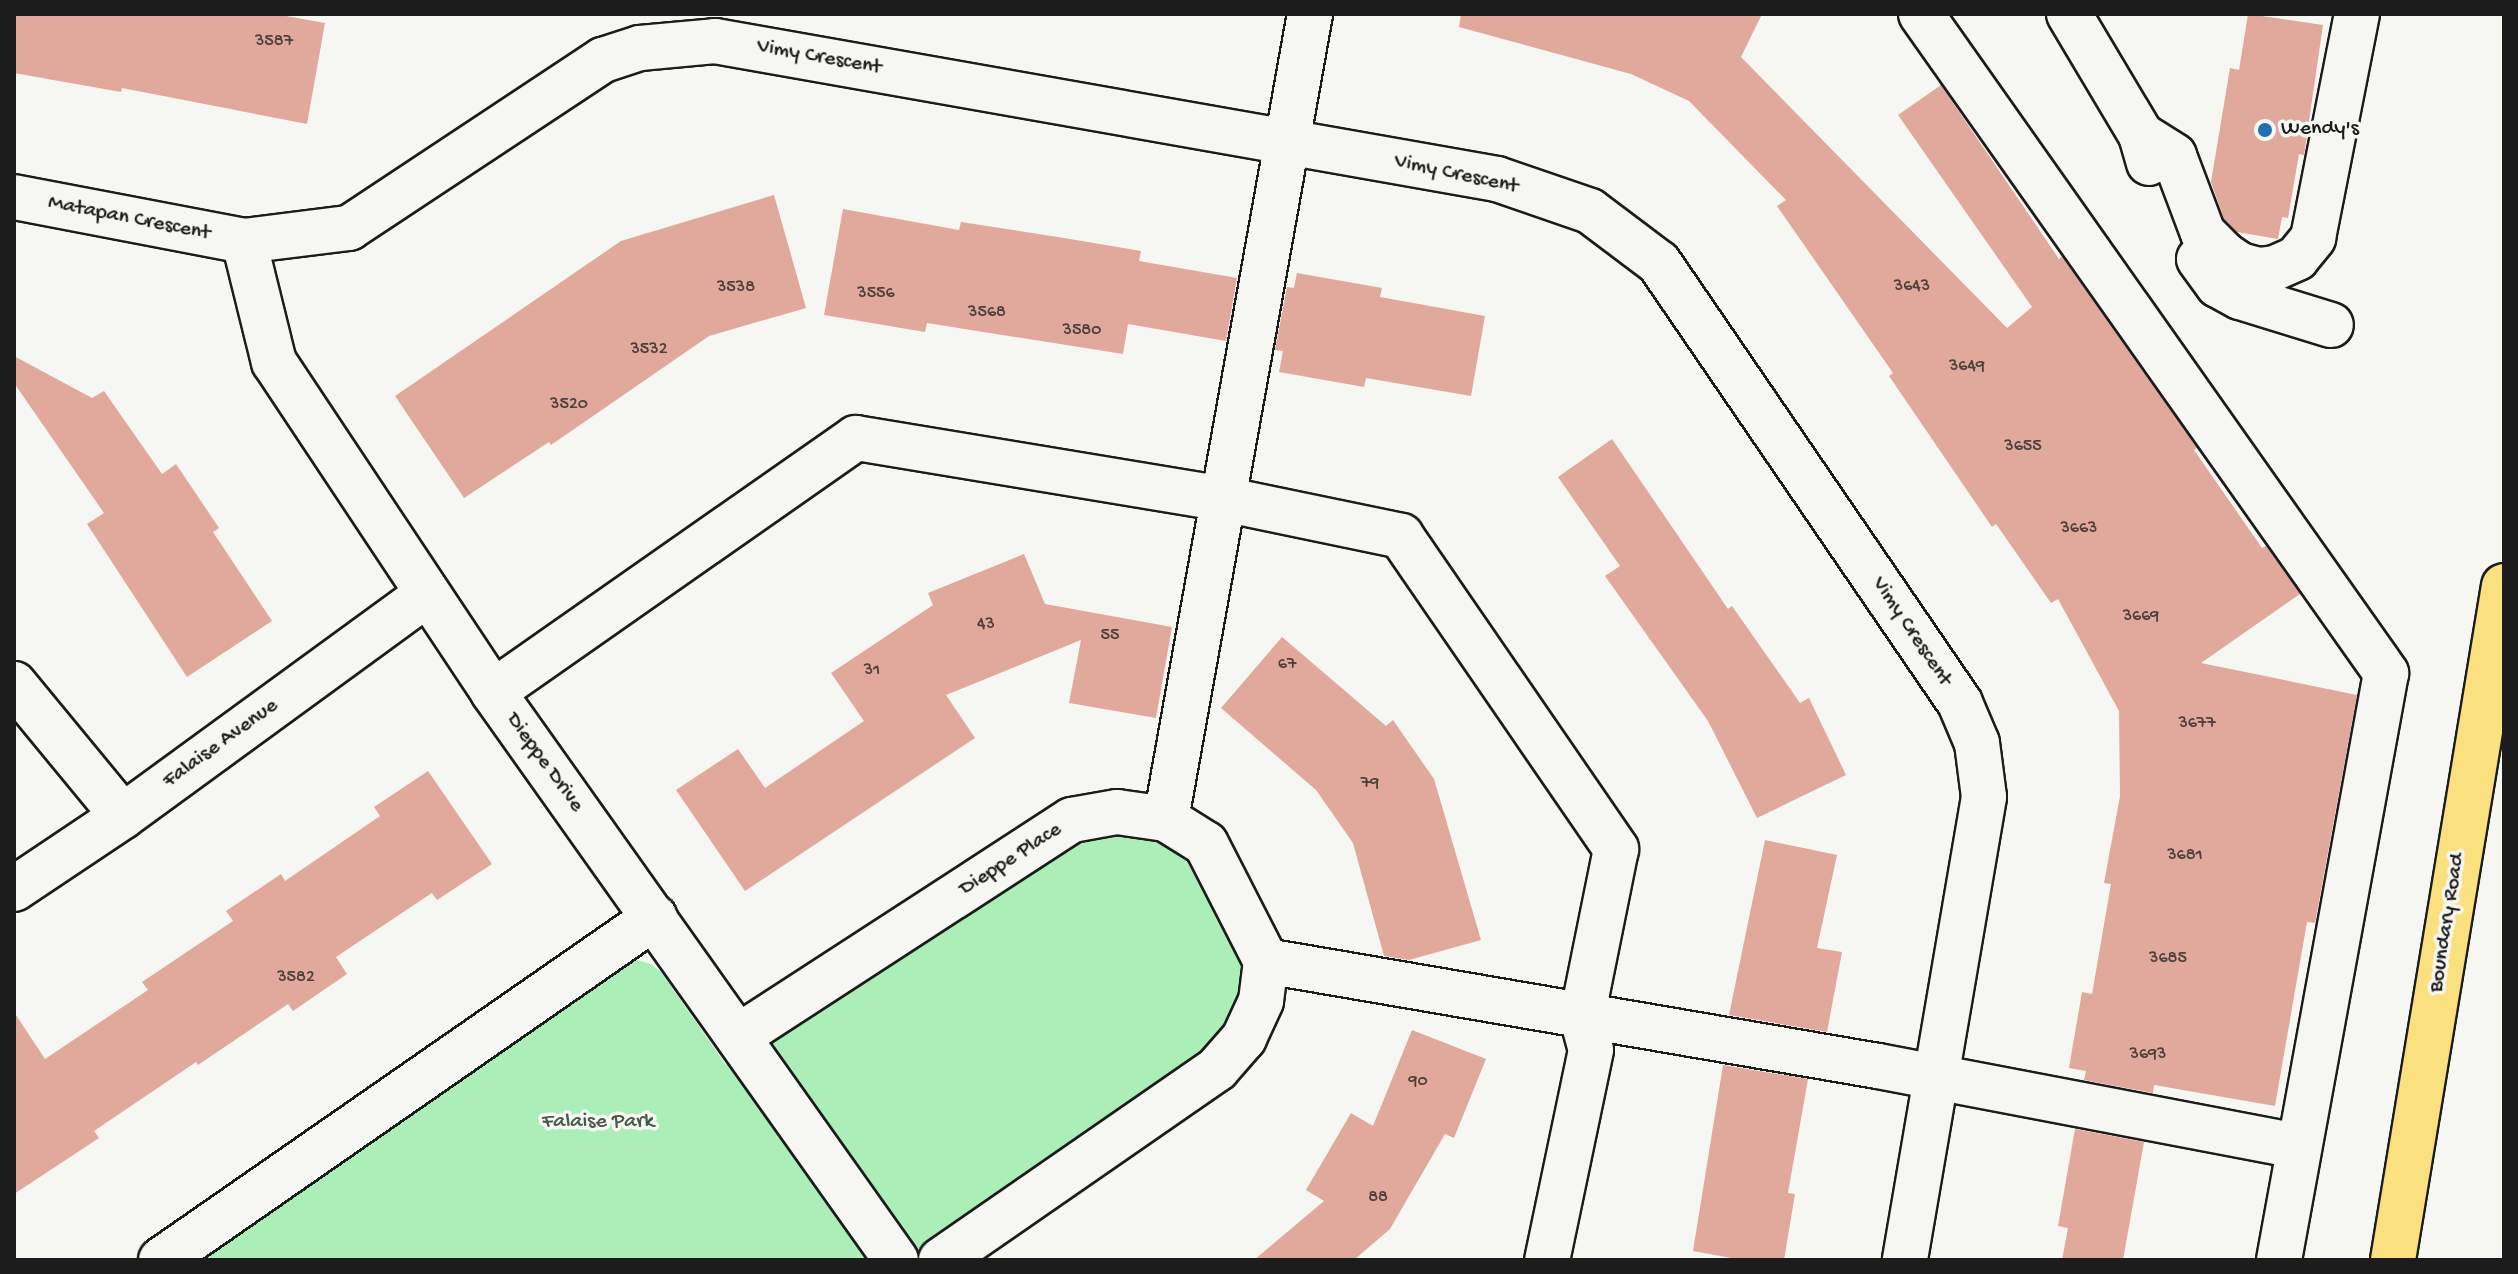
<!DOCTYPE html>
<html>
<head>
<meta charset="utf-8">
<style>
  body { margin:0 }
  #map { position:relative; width:2518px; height:1274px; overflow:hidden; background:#f6f6f2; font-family:"Gochi Hand",sans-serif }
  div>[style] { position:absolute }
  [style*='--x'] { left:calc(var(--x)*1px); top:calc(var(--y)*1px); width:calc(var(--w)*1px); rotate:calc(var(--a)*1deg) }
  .green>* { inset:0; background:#abeeb7 }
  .building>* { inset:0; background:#e1a89c }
  .roads { filter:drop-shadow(2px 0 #1c1c1c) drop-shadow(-2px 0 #1c1c1c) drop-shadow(0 2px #1c1c1c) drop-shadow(0 -2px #1c1c1c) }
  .minor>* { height:44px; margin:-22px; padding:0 22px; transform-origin:22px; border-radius:22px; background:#f6f6f2 }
  .major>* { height:44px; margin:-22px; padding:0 22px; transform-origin:22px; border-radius:22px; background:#fbe080 }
  .dots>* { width:22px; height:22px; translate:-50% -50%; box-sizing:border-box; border:4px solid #f6f6f2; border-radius:50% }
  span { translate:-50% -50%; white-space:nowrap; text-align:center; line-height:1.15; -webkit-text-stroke:7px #f6f6f2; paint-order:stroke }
  .number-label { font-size:18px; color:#4d3f3c }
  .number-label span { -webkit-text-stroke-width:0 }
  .street-label { font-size:22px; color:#1c1c1c }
  .poi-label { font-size:22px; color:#1c1c1c }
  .left { translate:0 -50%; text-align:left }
  .park-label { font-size:22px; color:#475b4a }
  .frame { position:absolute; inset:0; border:16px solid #1c1c1c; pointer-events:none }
</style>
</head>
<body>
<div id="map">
  <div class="green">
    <div style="clip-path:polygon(1142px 830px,1184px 855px,1239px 934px,1245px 987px,1216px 1046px,912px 1260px,161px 1260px,633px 959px,651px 964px,661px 972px,726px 1065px,1074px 831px)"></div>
  </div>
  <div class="building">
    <div style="clip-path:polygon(14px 14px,275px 14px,325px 23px,307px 124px,122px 88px,121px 92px,14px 73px)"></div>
    <div style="clip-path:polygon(1461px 14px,1762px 14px,1741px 57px,2007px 328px,2032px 307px,1898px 115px,1941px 85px,2059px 259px,2062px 257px,2197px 448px,2194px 450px,2262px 548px,2266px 546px,2300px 594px,2201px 663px,2357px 695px,2315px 923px,2307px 922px,2275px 1106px,2154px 1085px,2153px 1093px,2084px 1080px,2086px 1071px,2069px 1068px,2082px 992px,2092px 994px,2111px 884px,2104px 883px,2120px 796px,2119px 711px,2058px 599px,2051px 603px,1996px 524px,1992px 527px,1889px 376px,1893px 373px,1777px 206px,1786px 200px,1689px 101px,1631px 74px,1459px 27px)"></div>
    <div style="clip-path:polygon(2248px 14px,2323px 25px,2304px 155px,2299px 154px,2288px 218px,2282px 217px,2278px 239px,2237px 232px,2224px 219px,2211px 182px,2230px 68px,2239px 70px)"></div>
    <div style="clip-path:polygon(774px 195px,806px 308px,709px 336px,551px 445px,549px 442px,464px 498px,395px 396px,621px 241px)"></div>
    <div style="clip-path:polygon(843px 209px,959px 230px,961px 222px,1064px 238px,1141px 251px,1139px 261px,1237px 278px,1226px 341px,1128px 324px,1123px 354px,927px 323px,925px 332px,824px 315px)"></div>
    <div style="clip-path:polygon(1297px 273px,1382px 288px,1380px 297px,1485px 316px,1471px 396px,1366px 378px,1364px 387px,1279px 372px,1283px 351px,1275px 350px,1287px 287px,1294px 288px)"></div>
    <div style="clip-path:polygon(14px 356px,92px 398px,104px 391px,162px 474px,176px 464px,219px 528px,213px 532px,272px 621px,187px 677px,87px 524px,104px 513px,14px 383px)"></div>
    <div style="clip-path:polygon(1612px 439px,1728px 609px,1732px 606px,1800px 703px,1809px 698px,1846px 775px,1757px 818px,1708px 721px,1605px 576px,1620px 566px,1558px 477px)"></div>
    <div style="clip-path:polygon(1024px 554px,1045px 604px,1172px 627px,1156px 718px,1069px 703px,1081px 640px,946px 695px,975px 738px,745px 891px,676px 790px,738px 749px,765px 788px,864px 721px,831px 673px,933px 605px,928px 593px)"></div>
    <div style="clip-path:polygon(1282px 637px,1386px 726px,1393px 720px,1434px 779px,1481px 940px,1409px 960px,1384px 956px,1353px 843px,1316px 790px,1221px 708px)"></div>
    <div style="clip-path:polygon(428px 771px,492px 864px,437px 900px,432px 893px,336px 957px,347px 974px,293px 1011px,288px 1004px,198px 1065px,196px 1062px,94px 1131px,99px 1138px,14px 1194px,14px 1012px,45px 1059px,148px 990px,142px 982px,233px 921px,226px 911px,281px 874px,285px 881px,380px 816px,374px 807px)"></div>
    <div style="clip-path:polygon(1765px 840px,1837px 855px,1817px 948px,1842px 952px,1827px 1032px,1729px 1015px)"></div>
    <div style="clip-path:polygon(1412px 1030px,1486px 1059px,1454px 1138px,1445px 1134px,1390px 1229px,1354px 1260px,1254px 1260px,1324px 1201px,1306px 1190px,1351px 1113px,1373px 1126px)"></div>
    <div style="clip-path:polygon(1723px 1065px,1808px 1079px,1788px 1193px,1795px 1194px,1784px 1260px,1742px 1260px,1693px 1251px)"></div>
    <div style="clip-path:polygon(2075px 1129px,2144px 1142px,2123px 1260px,2062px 1260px,2068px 1228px,2058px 1226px)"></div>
  </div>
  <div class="roads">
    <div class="minor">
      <div style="--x:1921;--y:14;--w:807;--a:54.79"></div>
      <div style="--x:2386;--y:673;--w:597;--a:100.33"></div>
      <div style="--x:2069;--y:14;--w:141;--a:59.2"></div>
      <div style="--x:2141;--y:135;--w:29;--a:74"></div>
      <div style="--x:2141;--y:135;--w:39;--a:32"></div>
      <div style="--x:2174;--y:156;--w:82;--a:69.4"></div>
      <div style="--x:2203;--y:233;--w:31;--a:45"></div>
      <div style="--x:2225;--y:255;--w:18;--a:34"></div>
      <div style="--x:2240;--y:265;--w:20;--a:15"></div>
      <div style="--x:2259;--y:270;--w:16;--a:-7"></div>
      <div style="--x:2275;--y:268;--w:24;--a:-24"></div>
      <div style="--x:2297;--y:258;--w:26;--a:-51"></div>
      <div style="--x:2313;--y:238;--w:228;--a:-78.9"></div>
      <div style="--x:14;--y:197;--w:234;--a:10.8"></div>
      <div style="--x:244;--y:241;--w:106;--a:-7.1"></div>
      <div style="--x:349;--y:228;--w:305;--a:-33.5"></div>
      <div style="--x:603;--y:60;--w:39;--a:-18"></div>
      <div style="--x:640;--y:48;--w:75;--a:-5.3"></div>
      <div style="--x:715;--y:41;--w:794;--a:10.01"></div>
      <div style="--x:1497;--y:179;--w:98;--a:19"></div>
      <div style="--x:1590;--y:211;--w:86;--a:37"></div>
      <div style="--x:1659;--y:263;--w:533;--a:55.62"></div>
      <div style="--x:1960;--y:703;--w:43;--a:67"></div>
      <div style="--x:1977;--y:743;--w:54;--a:82.6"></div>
      <div style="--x:1984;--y:797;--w:470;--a:99.7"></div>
      <div style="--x:244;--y:241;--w:125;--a:76.1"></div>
      <div style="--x:274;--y:362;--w:396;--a:56.4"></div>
      <div style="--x:493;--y:692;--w:696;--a:54.64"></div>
      <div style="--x:2199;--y:259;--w:32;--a:54"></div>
      <div style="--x:2218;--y:285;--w:25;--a:29"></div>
      <div style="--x:2240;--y:297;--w:95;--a:17.1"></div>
      <div style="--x:14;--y:684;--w:171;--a:50.5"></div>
      <div style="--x:493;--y:692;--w:443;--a:-35"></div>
      <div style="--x:856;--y:438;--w:372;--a:9.4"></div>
      <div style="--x:1223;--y:499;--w:182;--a:11.7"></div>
      <div style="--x:1401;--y:536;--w:380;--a:55.5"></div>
      <div style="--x:1616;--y:849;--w:171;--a:101.4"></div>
      <div style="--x:1582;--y:1017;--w:34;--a:75"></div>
      <div style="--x:1591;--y:1050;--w:215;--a:101.8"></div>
      <div style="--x:1166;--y:819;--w:818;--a:-79.86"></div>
      <div style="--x:14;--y:889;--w:131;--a:-33.8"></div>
      <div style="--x:123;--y:816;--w:375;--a:-36.1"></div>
      <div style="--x:1266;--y:961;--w:621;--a:9.74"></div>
      <div style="--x:1878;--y:1066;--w:428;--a:10.8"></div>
      <div style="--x:739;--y:1036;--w:397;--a:-33"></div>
      <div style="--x:1072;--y:820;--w:46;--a:-10.1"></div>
      <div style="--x:1117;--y:812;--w:49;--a:8.1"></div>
      <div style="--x:1166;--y:819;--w:47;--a:32"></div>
      <div style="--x:1206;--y:844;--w:131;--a:62.9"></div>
      <div style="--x:1266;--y:961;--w:40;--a:97.1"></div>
      <div style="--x:1261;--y:1001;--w:41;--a:114.7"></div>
      <div style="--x:1244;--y:1038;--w:41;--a:131.1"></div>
      <div style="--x:1217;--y:1069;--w:336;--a:145.3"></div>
      <div style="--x:161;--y:1260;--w:601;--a:-34.77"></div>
    </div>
    <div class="major">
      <div style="--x:2393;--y:1260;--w:683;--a:-80.65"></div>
    </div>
  </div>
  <div class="dots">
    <div style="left:2265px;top:130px;background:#1f6fb2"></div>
  </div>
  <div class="number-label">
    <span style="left:274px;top:42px">3587</span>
    <span style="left:1912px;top:287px">3643</span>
    <span style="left:736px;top:288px">3538</span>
    <span style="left:876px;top:294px">3556</span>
    <span style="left:987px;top:313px">3568</span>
    <span style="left:1082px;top:331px">3580</span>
    <span style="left:649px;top:350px">3532</span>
    <span style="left:1967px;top:367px">3649</span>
    <span style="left:569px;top:405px">3520</span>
    <span style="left:2023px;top:447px">3655</span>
    <span style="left:2079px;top:529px">3663</span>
    <span style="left:2141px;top:617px">3669</span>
    <span style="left:986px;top:625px">43</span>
    <span style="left:1110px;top:636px">55</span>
    <span style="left:1287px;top:665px">67</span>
    <span style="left:872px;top:671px">31</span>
    <span style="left:2197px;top:724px">3677</span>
    <span style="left:1370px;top:784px">79</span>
    <span style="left:2185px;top:856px">3681</span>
    <span style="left:2168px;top:959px">3685</span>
    <span style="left:296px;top:978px">3582</span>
    <span style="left:2148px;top:1055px">3693</span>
    <span style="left:1418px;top:1082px">90</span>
    <span style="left:1378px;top:1198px">88</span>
  </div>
  <div class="street-label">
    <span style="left:819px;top:58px;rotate:10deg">Vimy Crescent</span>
    <span style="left:1456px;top:175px;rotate:12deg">Vimy Crescent</span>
    <span style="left:129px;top:219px;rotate:11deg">Matapan Crescent</span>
    <span style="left:1911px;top:632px;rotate:56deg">Vimy Crescent</span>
    <span style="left:221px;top:744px;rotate:-36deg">Falaise Avenue</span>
    <span style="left:544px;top:763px;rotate:54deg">Dieppe Drive</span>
    <span style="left:1011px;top:860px;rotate:-33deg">Dieppe Place</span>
    <span style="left:2448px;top:923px;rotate:-81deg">Boundary Road</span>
  </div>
  <div class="poi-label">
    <span class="left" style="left:2281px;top:130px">Wendy's</span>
  </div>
  <div class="park-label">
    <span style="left:598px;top:1123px">Falaise Park</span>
  </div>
  <div class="frame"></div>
</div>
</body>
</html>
